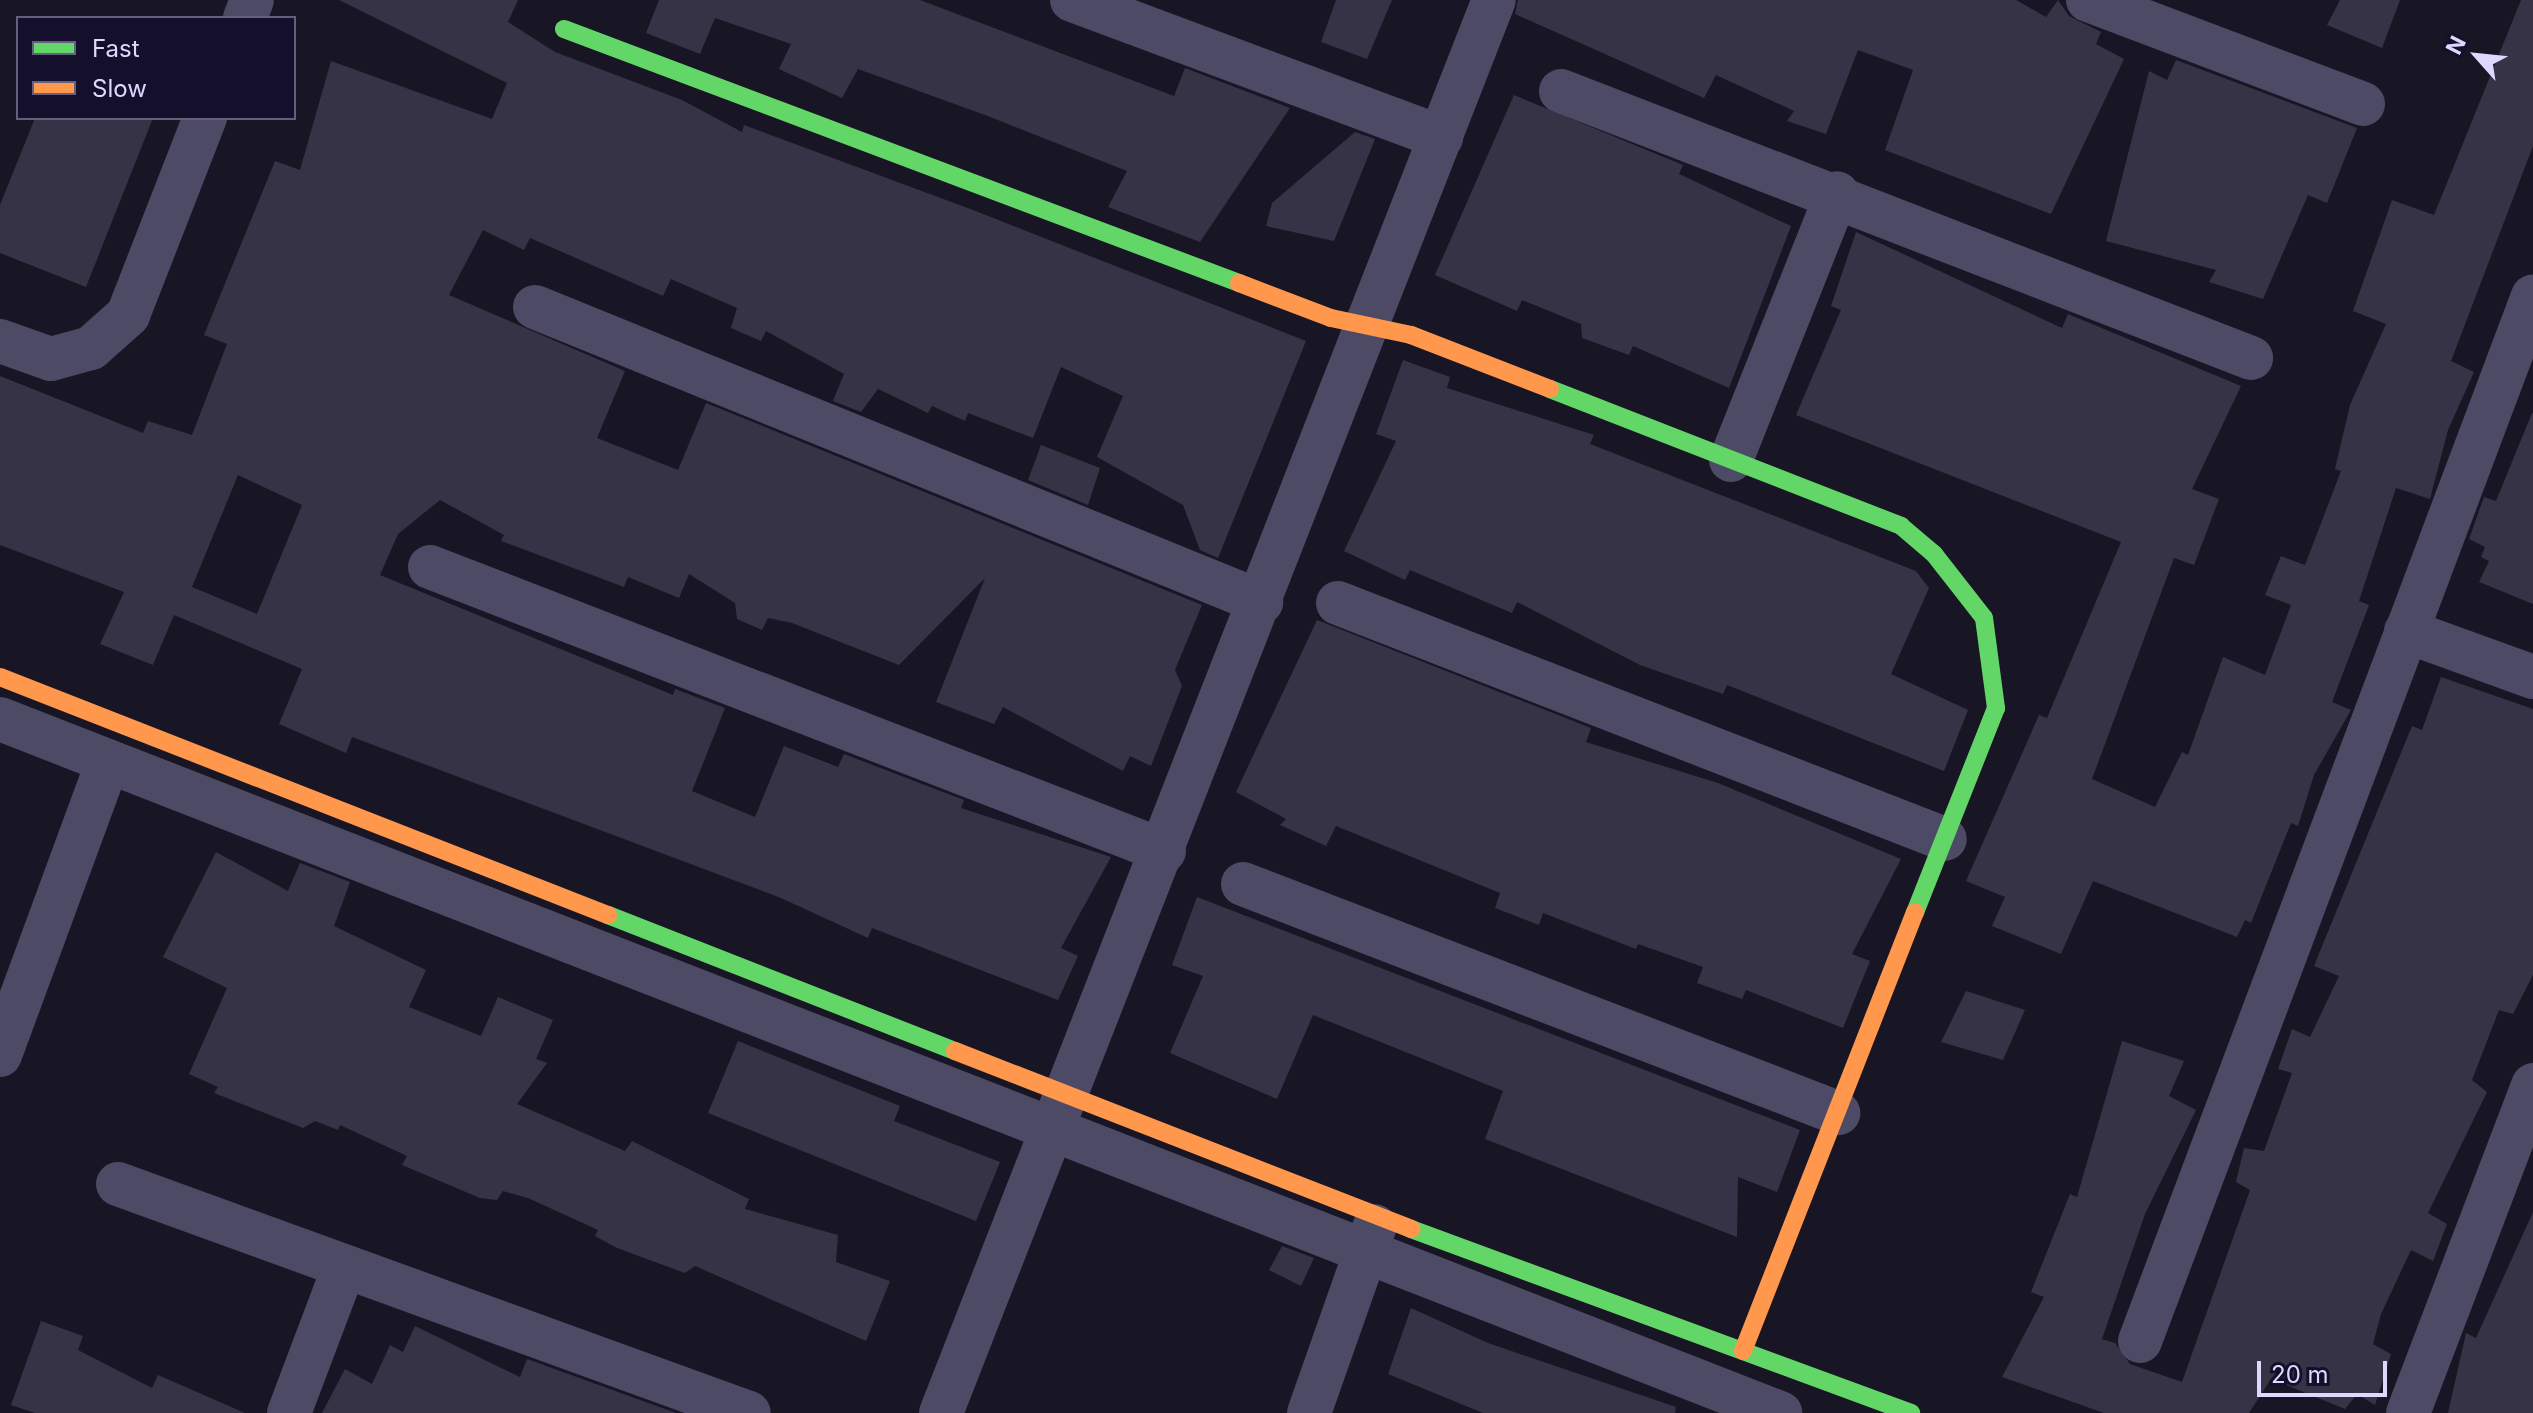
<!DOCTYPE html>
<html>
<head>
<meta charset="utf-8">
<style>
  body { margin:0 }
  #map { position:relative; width:2533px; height:1413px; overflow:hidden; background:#181524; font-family:Inter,sans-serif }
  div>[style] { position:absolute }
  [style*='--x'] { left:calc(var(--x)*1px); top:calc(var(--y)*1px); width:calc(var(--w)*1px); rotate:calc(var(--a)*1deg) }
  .building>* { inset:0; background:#373346 }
  .street>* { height:44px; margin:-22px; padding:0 22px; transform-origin:22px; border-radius:22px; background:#4c4a65 }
  .fast>* { height:18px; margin:-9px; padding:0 9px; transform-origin:9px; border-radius:9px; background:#63d668 }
  .slow>* { height:18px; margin:-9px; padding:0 9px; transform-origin:9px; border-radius:9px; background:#ff974d }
  span { translate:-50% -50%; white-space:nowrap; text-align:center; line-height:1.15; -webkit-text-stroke:7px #140f2a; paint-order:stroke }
  .legend { position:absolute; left:16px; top:16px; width:280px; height:104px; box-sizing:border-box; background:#140f2a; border:2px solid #655f7f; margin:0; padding:10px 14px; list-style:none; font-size:24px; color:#ded8ff }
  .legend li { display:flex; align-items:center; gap:16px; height:40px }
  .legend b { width:40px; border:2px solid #655f7f }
  .north { position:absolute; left:2437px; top:16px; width:80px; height:80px; -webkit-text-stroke:6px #140f2a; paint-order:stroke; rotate:297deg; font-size:22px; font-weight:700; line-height:32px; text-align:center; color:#ded8ff }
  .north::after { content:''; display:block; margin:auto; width:28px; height:36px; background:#ded8ff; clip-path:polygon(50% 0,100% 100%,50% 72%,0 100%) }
  .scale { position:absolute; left:2257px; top:1361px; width:130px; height:36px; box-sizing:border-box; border:4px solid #ded8ff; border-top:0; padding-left:10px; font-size:24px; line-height:28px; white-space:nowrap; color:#ded8ff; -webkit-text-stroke:6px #140f2a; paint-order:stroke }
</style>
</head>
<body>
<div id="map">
  <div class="building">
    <div style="clip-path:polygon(evenodd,339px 0,518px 0,508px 22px,555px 52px,682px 100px,742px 132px,744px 125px,973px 210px,1306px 341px,1218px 558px,1200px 550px,1183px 505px,1097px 457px,1123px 396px,1061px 367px,1033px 438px,968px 413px,965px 421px,932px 406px,928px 413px,878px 389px,861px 412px,833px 401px,844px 374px,766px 331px,761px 341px,731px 328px,737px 308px,671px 279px,663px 296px,530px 238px,524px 250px,483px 230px,449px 295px,625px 371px,597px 438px,678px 470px,706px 403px,1202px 605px,1175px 670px,1182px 686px,1151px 766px,1130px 756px,1123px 771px,1003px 707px,994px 724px,936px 702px,985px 578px,899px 665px,792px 623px,768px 618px,762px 630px,737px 619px,735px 603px,689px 574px,679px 598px,628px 577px,624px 587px,501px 541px,504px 535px,440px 500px,398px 534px,380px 575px,673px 695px,675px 689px,725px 708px,692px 791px,755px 817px,784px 746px,838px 767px,844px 754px,964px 800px,961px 808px,1111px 857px,1061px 948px,1078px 956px,1058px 1000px,872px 928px,868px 938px,781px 898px,352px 737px,346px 753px,279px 724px,302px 669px,174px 615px,153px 665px,100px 644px,124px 592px,0 545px,0 376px,143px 433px,148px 421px,192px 435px,227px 344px,204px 335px,275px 161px,300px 170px,331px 61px,492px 119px,507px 83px,339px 0,238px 475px,302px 505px,257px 614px,192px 587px,238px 475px)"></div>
    <div style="clip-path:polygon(659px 0,920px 0,1174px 96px,1185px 68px,1290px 108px,1200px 242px,1108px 207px,1127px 171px,985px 115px,858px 69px,842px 98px,779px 69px,791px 44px,715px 18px,700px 54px,646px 33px)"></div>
    <div style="clip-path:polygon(1336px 0,1392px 0,1367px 59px,1321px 42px)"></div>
    <div style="clip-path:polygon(1518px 0,2016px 0,2046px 17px,2058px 0,2069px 16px,2101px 32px,2096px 44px,2124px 59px,2051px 214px,1885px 150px,1913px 70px,1858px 50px,1826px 134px,1787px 121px,1794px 111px,1716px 75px,1704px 98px,1515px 14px)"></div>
    <div style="clip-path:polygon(2340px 0,2400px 0,2382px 48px,2327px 25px)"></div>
    <div style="clip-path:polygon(2521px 0,2533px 0,2533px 146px,2451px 361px,2474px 372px,2448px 430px,2430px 499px,2396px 488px,2359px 601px,2369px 605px,2332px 702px,2351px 710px,2314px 775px,2298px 826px,2291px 823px,2251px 923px,2245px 920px,2237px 937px,2093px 881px,2061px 954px,1992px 926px,2005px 897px,1966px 881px,2039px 715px,2047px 718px,2121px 542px,1796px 415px,1841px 310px,1831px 306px,1856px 232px,2062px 328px,2068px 314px,2241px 386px,2192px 489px,2219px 499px,2194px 565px,2174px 558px,2092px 779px,2155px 807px,2182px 752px,2188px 755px,2223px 657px,2265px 675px,2291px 605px,2265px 595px,2281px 556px,2305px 565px,2341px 471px,2335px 469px,2350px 405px,2386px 324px,2353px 311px,2392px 200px,2434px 215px)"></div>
    <div style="clip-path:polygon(2176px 60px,2357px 128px,2327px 203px,2308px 195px,2263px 299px,2209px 282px,2216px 270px,2106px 241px,2149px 71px,2167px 80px)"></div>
    <div style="clip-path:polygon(1514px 95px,1683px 165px,1679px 174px,1791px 226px,1729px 388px,1633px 346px,1629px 355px,1582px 338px,1581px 324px,1522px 300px,1517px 311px,1435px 275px)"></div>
    <div style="clip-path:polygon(35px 118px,153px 118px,86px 287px,0 253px,0 205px)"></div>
    <div style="clip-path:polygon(1355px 132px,1375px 139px,1334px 241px,1266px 226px,1272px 203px)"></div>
    <div style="clip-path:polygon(1403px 360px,1450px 377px,1447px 388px,1594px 435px,1590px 444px,1916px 571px,1929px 588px,1891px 674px,1968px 710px,1944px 771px,1727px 685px,1723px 694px,1640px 665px,1517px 602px,1512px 613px,1410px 570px,1405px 580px,1344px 551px,1396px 441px,1376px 434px)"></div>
    <div style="clip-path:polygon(2532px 413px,2533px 413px,2533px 604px,2479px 582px,2489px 561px,2481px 557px,2485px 547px,2469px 539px,2484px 497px,2496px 501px)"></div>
    <div style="clip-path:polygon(1041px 445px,1100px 468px,1088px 505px,1028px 480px)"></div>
    <div style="clip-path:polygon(1317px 620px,1591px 728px,1586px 742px,1718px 783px,1901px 859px,1852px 954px,1870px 961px,1843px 1028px,1746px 990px,1742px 999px,1697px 983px,1703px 967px,1638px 944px,1636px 949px,1543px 913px,1539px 925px,1495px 908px,1500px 893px,1336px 826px,1326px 846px,1280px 825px,1286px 819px,1236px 792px)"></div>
    <div style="clip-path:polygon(2441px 677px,2533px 709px,2533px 975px,2513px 1014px,2499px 1010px,2472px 1080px,2487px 1092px,2428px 1213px,2447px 1224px,2433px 1261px,2411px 1250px,2381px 1314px,2373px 1344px,2391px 1354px,2375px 1405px,2357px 1394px,2345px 1409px,2271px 1379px,2249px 1413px,2104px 1413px,2002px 1377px,2044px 1297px,2031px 1292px,2070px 1194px,2077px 1197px,2122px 1041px,2184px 1061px,2169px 1096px,2196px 1110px,2145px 1214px,2102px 1339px,2115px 1343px,2130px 1364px,2182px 1382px,2250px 1190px,2236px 1182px,2244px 1148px,2264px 1151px,2292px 1073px,2278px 1069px,2292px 1029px,2310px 1037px,2339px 976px,2314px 966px,2412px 726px,2422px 730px)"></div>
    <div style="clip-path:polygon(216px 852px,288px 891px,300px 863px,350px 882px,334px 926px,426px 970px,409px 1007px,481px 1036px,498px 997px,553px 1020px,536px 1059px,547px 1063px,517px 1104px,625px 1151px,632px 1141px,749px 1199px,745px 1209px,838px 1235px,836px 1262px,890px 1281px,866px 1341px,695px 1266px,685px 1273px,617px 1248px,595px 1236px,598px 1230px,528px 1198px,503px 1191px,497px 1200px,480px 1198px,402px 1165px,407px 1156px,340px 1125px,338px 1130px,315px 1121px,303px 1128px,214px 1093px,218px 1087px,189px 1074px,227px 988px,163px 957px)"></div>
    <div style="clip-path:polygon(1197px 897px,1800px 1130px,1777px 1192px,1738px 1177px,1737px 1237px,1485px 1139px,1503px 1091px,1313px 1015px,1277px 1099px,1170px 1053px,1203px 976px,1172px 965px)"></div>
    <div style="clip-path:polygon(1966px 991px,2025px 1010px,2003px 1060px,1941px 1042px)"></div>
    <div style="clip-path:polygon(738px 1041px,900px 1106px,894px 1121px,1000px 1162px,976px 1221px,708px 1113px)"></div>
    <div style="clip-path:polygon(2533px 1212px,2533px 1413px,2448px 1413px,2466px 1333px,2476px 1338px)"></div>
    <div style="clip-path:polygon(1282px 1246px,1314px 1258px,1301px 1286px,1269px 1270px)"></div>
    <div style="clip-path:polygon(1411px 1308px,1488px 1343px,1676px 1407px,1675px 1413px,1483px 1413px,1388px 1374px)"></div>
    <div style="clip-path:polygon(41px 1321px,83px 1336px,78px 1350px,152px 1388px,158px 1375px,245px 1413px,35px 1413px,11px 1405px)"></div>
    <div style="clip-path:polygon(415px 1326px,520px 1377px,527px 1359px,676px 1413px,322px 1413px,345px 1369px,372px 1384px,390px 1345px,403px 1352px)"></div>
  </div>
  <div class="street">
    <div style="--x:1072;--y:0;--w:394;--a:20.4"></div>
    <div style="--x:2088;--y:0;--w:294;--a:20.7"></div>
    <div style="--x:245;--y:18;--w:19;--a:-69"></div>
    <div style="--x:1561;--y:91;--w:740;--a:21.15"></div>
    <div style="--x:535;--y:307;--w:784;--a:22.11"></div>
    <div style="--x:0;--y:341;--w:54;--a:19.4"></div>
    <div style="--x:51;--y:359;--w:41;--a:-15.4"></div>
    <div style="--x:91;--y:348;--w:50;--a:-41.7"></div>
    <div style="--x:128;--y:315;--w:212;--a:-68.7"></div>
    <div style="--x:1731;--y:460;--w:287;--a:-68.3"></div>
    <div style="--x:430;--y:567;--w:787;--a:21.15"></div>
    <div style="--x:1338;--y:603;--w:651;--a:21.25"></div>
    <div style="--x:2406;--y:631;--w:135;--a:19.9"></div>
    <div style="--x:0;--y:719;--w:1911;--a:21.3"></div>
    <div style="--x:1243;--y:884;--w:638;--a:21.05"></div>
    <div style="--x:0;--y:1055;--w:313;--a:-69.8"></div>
    <div style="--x:118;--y:1184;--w:671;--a:19.95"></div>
    <div style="--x:2140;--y:1341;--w:1116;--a:-69.39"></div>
    <div style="--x:289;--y:1413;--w:153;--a:-69.3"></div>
    <div style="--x:941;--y:1413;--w:1517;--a:-68.63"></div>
    <div style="--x:1309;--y:1413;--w:198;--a:-70.6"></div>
    <div style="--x:2408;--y:1413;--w:351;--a:-69.1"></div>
  </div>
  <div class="fast">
    <div style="--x:564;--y:29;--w:721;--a:20.62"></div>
    <div style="--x:1550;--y:389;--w:377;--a:21.3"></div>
    <div style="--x:1901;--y:526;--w:43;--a:40.3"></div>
    <div style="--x:1934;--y:554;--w:81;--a:52"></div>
    <div style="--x:1984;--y:618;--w:91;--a:82.4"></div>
    <div style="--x:1996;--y:708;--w:220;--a:111.6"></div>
    <div style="--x:608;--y:915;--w:373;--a:21.4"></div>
    <div style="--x:1411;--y:1229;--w:533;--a:20.2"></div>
  </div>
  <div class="slow">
    <div style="--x:1239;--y:283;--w:98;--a:20.8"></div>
    <div style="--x:1331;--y:318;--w:82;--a:12"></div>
    <div style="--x:1411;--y:335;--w:149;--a:21.2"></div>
    <div style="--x:0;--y:677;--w:653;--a:21.38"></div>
    <div style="--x:955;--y:1051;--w:490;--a:21.3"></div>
    <div style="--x:1743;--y:1351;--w:471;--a:-68.6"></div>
  </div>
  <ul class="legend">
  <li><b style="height:10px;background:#63d668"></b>Fast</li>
  <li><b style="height:10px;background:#ff974d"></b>Slow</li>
  </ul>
  <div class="north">N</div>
  <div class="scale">20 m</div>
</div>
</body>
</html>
